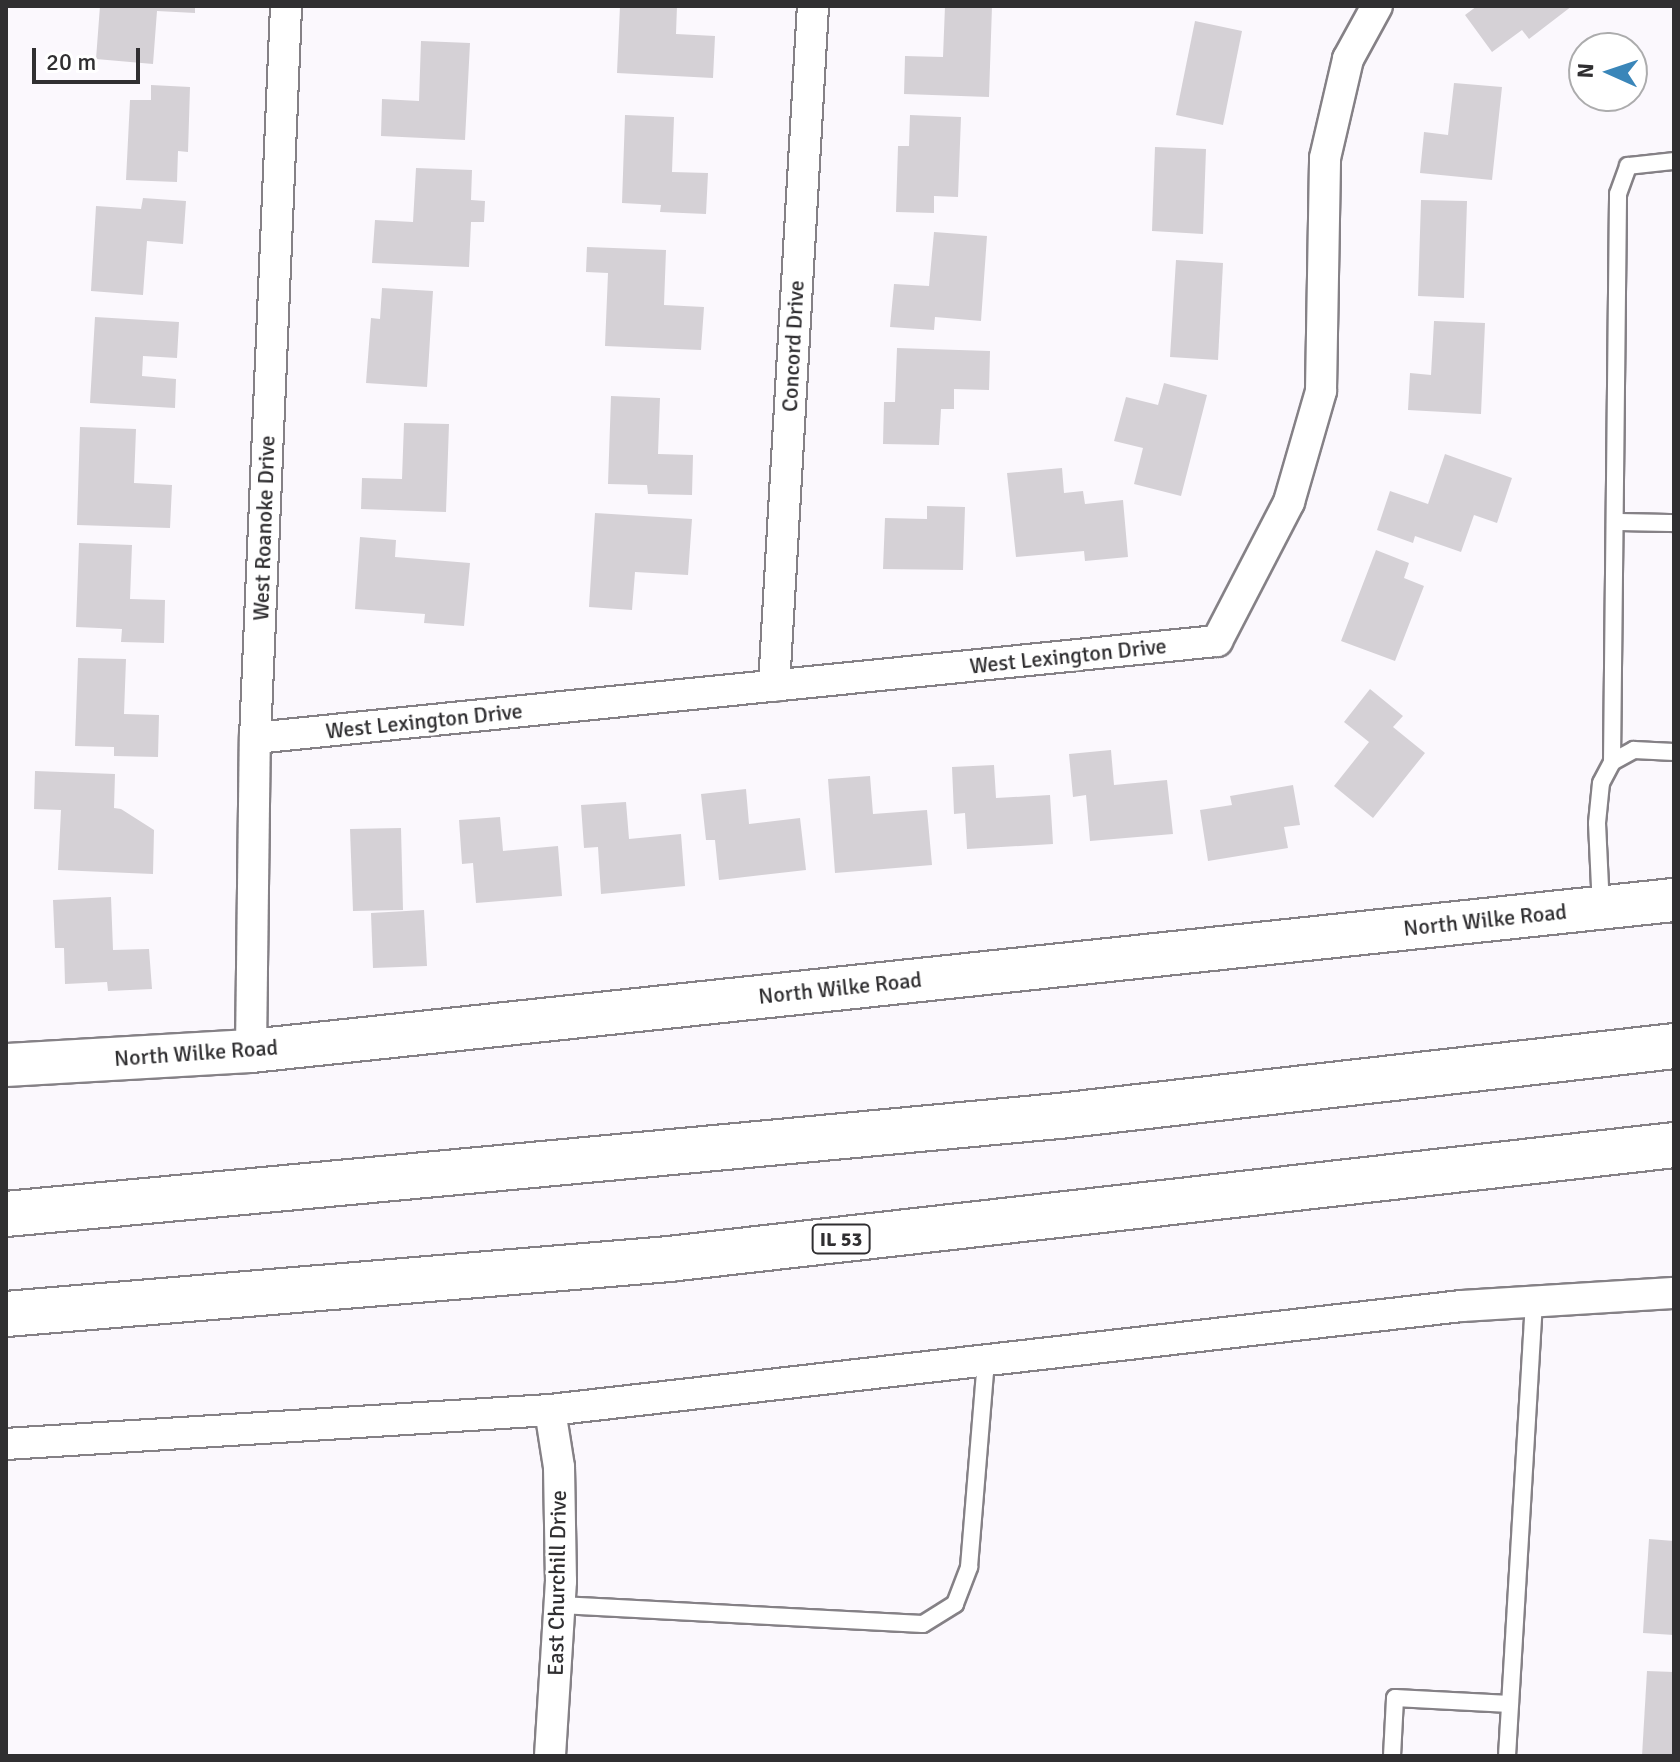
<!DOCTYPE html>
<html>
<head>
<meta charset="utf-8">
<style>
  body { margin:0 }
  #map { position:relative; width:1680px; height:1762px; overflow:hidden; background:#fbf8fd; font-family:Signika,sans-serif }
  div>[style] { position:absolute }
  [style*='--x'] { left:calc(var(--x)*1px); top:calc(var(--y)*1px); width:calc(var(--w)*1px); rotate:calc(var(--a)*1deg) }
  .building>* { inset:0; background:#d5d1d6 }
  .roads { filter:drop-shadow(2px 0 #858186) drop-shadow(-2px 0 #858186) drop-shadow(0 2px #858186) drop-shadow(0 -2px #858186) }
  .lane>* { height:16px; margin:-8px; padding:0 8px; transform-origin:8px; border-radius:8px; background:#fff }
  .street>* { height:30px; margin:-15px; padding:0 15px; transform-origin:15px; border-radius:15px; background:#fff }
  .secondary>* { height:42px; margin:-21px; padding:0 21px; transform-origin:21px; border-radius:21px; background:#fff }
  .highway>* { height:44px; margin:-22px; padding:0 22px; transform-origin:22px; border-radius:22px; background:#fff }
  span { translate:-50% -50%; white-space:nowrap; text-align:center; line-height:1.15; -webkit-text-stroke:6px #fff; paint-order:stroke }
  .shield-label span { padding:2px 6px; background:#fff; border:2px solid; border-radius:6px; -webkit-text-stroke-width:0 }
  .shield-label { font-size:20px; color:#302f31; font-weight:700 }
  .street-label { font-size:22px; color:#302f31 }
  .frame { position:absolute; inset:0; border:8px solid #302f31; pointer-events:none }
  .north { position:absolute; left:1568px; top:32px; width:80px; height:80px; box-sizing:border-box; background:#fff; border:2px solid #acacad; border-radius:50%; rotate:273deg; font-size:22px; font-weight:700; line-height:32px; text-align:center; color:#302f31 }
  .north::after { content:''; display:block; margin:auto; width:28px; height:36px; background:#3a86b9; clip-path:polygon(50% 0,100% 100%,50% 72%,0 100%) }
  .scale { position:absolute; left:32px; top:48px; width:108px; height:36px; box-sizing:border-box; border:4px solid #302f31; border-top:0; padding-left:10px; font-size:24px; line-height:28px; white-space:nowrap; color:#302f31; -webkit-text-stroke:6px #fff; paint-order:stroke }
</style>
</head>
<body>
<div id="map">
  <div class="building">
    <div style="clip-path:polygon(100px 6px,195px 6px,195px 13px,157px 11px,153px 64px,96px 59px)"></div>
    <div style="clip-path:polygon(620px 6px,677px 6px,676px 34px,715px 36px,713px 78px,617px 73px)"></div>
    <div style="clip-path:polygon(945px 6px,992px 6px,989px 97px,904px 94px,905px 56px,943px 57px)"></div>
    <div style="clip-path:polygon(1477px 6px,1572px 6px,1529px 39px,1522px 30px,1492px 52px,1465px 15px)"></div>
    <div style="clip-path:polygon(1195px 21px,1242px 31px,1223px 125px,1176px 115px)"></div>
    <div style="clip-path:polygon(421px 41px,470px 43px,465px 140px,381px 136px,382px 99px,419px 101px)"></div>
    <div style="clip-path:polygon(1454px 83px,1502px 87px,1492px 180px,1420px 173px,1424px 132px,1448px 135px)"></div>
    <div style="clip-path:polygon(151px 85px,190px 87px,188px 152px,178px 151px,177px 182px,126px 180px,130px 100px,151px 100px)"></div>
    <div style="clip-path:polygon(625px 115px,674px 117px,672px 172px,708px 173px,706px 214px,660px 212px,661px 205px,622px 203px)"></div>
    <div style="clip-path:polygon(910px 115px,961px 117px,958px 197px,934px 196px,934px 213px,896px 212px,898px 146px,909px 146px)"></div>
    <div style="clip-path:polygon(1155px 147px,1206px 149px,1203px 234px,1152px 231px)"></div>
    <div style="clip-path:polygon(416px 168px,472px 170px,471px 200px,485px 201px,484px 222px,471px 222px,469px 267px,372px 263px,375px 220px,413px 222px)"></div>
    <div style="clip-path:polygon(143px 198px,186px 201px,183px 244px,147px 241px,143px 295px,91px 291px,96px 206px,141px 209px)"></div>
    <div style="clip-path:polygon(1421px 200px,1467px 201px,1464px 298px,1418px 296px)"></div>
    <div style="clip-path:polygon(934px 232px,987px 236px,981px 321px,935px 317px,934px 330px,890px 327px,894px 284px,929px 286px)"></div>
    <div style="clip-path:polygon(587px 247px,666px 250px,664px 305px,704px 307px,701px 350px,605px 346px,608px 273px,586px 272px)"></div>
    <div style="clip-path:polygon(1176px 260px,1223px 263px,1218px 360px,1170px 357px)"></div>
    <div style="clip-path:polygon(382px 288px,433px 291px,427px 387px,366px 383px,371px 318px,380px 319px)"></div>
    <div style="clip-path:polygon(95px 317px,179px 322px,177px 358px,143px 356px,142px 376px,176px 379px,175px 408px,90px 403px)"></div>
    <div style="clip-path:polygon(1434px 321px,1485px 323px,1481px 414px,1408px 410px,1410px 373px,1431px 375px)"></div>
    <div style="clip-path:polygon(897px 348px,990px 351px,989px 390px,954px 389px,954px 409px,941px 409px,939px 445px,883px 444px,884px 402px,895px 402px)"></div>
    <div style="clip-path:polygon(1164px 383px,1207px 395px,1181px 496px,1134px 484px,1143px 448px,1114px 441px,1126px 397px,1158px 405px)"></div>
    <div style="clip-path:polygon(611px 396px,660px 398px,658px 454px,693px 455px,692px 495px,648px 494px,647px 485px,608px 484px)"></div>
    <div style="clip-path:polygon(404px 423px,449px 424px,446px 512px,361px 509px,362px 478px,402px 479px)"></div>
    <div style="clip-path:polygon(80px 427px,136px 429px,134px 483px,172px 485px,170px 528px,77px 525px)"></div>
    <div style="clip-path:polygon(1445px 454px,1512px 478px,1497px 523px,1474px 515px,1461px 552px,1415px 536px,1413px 543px,1377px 530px,1390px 491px,1428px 504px)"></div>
    <div style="clip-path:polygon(1062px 468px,1064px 493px,1083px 491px,1085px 504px,1123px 500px,1128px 557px,1085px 561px,1084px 551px,1016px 557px,1007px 473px)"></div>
    <div style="clip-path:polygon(927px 506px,965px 507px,963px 570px,883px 569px,885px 518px,927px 519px)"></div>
    <div style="clip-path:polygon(595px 513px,692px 519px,688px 575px,635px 572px,632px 610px,589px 607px)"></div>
    <div style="clip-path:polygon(360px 537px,396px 540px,395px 557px,470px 563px,464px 626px,424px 623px,425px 614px,355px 609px)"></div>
    <div style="clip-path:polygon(79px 543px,132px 545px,130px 599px,165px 600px,164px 643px,121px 642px,122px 629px,76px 627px)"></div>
    <div style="clip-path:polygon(1376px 550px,1409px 563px,1404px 578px,1424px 586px,1395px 661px,1341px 641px)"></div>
    <div style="clip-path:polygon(78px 658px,126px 659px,124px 714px,159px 715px,158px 757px,114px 756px,114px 747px,75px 746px)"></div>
    <div style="clip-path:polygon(1370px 689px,1403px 716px,1393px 727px,1425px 753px,1373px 818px,1334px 786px,1369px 742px,1344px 722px)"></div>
    <div style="clip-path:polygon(1111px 750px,1114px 785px,1167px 780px,1173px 834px,1090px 841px,1086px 795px,1073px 797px,1069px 754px)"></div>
    <div style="clip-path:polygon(994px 765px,996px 798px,1050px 795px,1053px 844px,967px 849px,965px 813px,954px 814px,952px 767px)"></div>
    <div style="clip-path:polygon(35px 771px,115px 774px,114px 808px,121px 809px,154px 830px,153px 874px,58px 870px,61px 810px,34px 809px)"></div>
    <div style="clip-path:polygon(870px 776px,873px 814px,927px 810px,932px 865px,835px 873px,828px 779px)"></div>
    <div style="clip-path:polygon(1293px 785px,1300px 825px,1284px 827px,1288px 848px,1208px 861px,1200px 810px,1232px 805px,1230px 796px)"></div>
    <div style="clip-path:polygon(746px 789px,749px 824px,800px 818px,806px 870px,719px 880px,715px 840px,706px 840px,701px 794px)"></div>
    <div style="clip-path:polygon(626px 802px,629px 839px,681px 834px,685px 886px,601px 894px,598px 847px,584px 848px,581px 805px)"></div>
    <div style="clip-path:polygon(500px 817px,503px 851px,558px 846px,562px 896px,476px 903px,473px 863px,462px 864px,459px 820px)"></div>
    <div style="clip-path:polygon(401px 828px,403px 910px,353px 911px,350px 829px)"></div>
    <div style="clip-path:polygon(111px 897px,113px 950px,149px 949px,152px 989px,108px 991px,107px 982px,65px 984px,64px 948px,55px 948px,53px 900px)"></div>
    <div style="clip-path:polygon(424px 910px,427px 966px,373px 968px,371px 913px)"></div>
    <div style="clip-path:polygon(1649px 1539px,1674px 1541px,1674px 1635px,1643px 1633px)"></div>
    <div style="clip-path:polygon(1647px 1671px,1674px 1672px,1674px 1756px,1642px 1756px)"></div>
  </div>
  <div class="roads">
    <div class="lane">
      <div style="--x:1615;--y:522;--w:59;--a:1"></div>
      <div style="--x:1612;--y:762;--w:568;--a:-89.39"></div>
      <div style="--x:1618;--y:194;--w:30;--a:-70"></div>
      <div style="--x:1628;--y:166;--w:46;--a:-6.2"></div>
      <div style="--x:1601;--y:908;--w:85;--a:-92.7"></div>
      <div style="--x:1597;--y:823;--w:40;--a:-84.3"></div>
      <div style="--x:1601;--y:783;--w:24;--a:-62"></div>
      <div style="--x:1612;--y:762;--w:25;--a:-29"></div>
      <div style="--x:1634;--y:750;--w:40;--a:2.9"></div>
      <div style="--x:560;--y:1605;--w:363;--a:3"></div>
      <div style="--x:923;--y:1624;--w:38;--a:-32"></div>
      <div style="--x:955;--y:1604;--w:40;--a:-69"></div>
      <div style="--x:969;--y:1567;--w:208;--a:-85.3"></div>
      <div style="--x:1392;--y:1756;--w:58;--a:-87"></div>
      <div style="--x:1395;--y:1698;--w:115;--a:3"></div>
      <div style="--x:1507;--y:1756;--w:456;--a:-86.6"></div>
    </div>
    <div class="street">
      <div style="--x:774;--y:686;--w:681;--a:-86.72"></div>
      <div style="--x:255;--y:738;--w:967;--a:-5.76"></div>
      <div style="--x:1217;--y:641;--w:157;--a:-62.6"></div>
      <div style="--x:1289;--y:502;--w:116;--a:-73.9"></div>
      <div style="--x:1321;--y:391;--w:233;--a:-89"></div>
      <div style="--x:1325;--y:158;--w:102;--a:-76.9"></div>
      <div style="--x:1348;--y:59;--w:60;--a:-61.3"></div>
      <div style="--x:251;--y:1051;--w:313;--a:-89.3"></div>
      <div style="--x:255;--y:738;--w:733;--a:-87.57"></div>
      <div style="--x:550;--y:1410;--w:58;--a:81"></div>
      <div style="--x:559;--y:1467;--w:114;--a:89"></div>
      <div style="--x:561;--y:1581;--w:175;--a:93.6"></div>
      <div style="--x:6;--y:1444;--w:545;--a:-3.58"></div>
      <div style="--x:550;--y:1410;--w:917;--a:-6.51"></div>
      <div style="--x:1461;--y:1306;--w:213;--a:-3.5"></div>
    </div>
    <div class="secondary">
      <div style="--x:6;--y:1065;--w:245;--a:-3.3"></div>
      <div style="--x:251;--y:1051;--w:1431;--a:-6.06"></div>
    </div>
    <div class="highway">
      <div style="--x:6;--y:1214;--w:1058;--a:-5.32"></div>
      <div style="--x:1059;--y:1116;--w:619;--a:-6.49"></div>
      <div style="--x:6;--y:1314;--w:665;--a:-4.74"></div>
      <div style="--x:669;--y:1259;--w:1011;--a:-6.47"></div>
    </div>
  </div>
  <div class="shield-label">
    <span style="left:841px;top:1239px">IL 53</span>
  </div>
  <div class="street-label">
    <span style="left:793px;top:346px;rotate:-87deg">Concord Drive</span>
    <span style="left:264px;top:528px;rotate:-88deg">West Roanoke Drive</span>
    <span style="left:1068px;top:656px;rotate:-6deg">West Lexington Drive</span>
    <span style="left:424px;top:721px;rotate:-6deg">West Lexington Drive</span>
    <span style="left:1485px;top:920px;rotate:-6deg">North Wilke Road</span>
    <span style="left:840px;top:988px;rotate:-6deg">North Wilke Road</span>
    <span style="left:196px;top:1053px;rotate:-4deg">North Wilke Road</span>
    <span style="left:557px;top:1583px;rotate:-89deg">East Churchill Drive</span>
  </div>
  <div class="frame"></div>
  <div class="north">N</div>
  <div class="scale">20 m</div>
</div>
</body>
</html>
